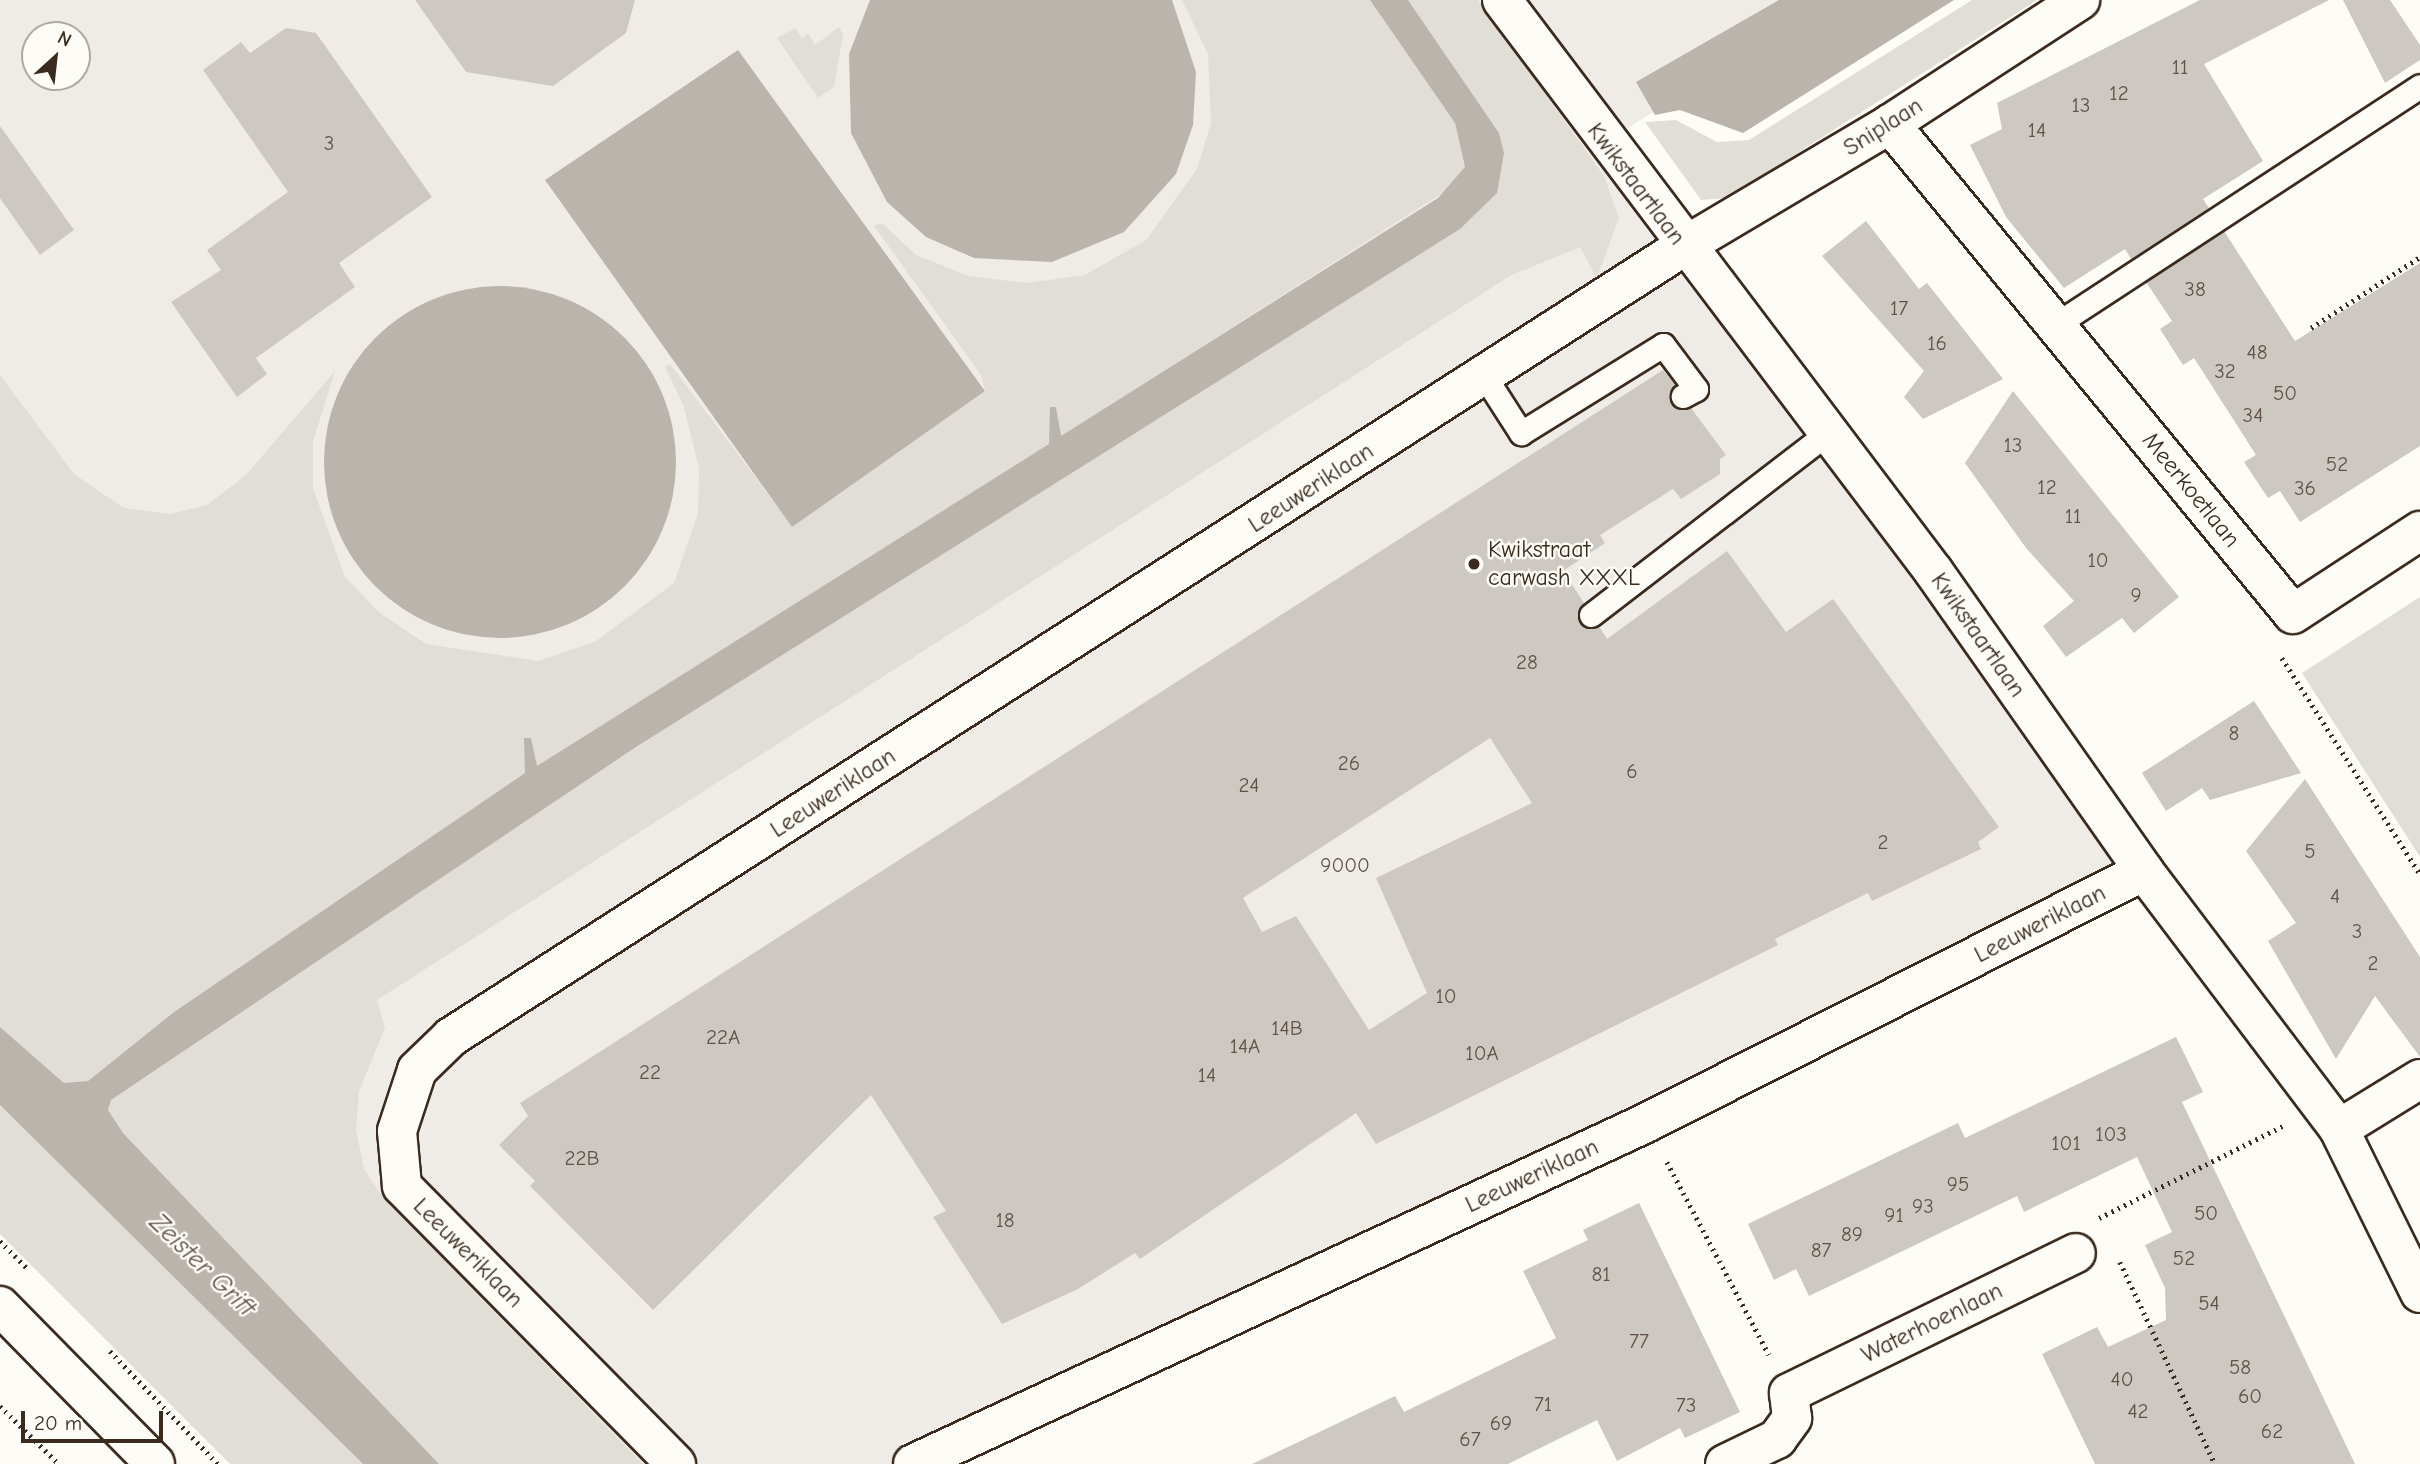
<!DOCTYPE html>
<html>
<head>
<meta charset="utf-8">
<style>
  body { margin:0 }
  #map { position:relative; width:2420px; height:1464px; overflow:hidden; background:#fdfcf7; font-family:"Comic Neue",sans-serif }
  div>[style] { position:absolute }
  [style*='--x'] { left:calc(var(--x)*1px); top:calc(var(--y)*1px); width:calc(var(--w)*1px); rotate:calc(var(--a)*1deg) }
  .built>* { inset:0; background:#efece7 }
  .green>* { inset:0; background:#e1ded7 }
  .water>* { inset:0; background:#bbb4ad }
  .round { border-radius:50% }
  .building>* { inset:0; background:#cdc8c2 }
  .path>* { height:4.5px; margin-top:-2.25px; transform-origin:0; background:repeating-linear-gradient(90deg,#3b2a1e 0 2px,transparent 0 7px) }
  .roads { filter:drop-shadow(2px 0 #3b2a1e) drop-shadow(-2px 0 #3b2a1e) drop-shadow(0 2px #3b2a1e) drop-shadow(0 -2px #3b2a1e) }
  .lane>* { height:23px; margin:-11.5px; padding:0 11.5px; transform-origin:11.5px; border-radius:11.5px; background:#fdfcf7 }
  .street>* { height:38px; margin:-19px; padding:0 19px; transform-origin:19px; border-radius:19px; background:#fdfcf7 }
  .secondary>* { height:38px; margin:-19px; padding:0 19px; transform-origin:19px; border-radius:19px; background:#fdfcf7 }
  .dots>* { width:19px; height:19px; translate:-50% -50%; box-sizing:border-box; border:4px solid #fdfcf7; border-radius:50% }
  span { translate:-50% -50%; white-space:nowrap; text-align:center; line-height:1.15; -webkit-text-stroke:5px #fdfcf7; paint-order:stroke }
  .number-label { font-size:21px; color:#605247 }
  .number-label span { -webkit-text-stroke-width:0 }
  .street-label { font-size:24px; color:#3b2a1e }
  .poi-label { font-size:24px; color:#3b2a1e }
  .left { translate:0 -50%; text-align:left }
  .water-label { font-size:26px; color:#615349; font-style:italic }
  .north { position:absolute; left:21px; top:21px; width:70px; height:70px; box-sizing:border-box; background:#fdfcf7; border:2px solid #afa8a0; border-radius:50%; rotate:27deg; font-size:19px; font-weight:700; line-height:28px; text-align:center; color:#3b2a1e }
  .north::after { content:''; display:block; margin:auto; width:24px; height:32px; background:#3b2a1e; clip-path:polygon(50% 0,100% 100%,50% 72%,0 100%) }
  .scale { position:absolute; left:21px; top:1411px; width:142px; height:32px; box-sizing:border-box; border:4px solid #3b2a1e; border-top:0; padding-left:9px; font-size:21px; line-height:24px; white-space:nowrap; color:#3b2a1e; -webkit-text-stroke:5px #fdfcf7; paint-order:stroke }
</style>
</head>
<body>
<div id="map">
  <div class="built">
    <div style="clip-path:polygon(evenodd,0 0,1828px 0,1611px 139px,2137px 861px,950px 1464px,385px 1464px,0 1089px,0 0,35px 35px,77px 35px,77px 77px,35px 77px,35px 35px)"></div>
  </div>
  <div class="green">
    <div style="clip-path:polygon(1182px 0,1370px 0,1455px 123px,1465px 167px,1455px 185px,1060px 437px,1056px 407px,1050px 444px,536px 767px,531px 738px,525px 773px,174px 1012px,88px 1081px,64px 1083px,0 1027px,0 375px,74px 474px,124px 508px,170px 514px,207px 505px,245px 476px,335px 371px,313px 442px,313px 488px,345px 577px,380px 613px,426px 644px,539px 661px,596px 641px,674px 583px,698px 513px,699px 469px,684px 407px,665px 367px,670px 364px,792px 526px,985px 391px,981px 375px,874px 226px,882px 223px,916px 255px,969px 276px,1027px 283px,1085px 275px,1146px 240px,1197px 169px,1211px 123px,1208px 54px)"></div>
    <div style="clip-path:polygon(1408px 0,1478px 0,1604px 176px,1619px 218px,1597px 278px,1580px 247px,1510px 276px,377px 1000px,385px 1028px,359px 1091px,356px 1130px,364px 1169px,383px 1198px,643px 1464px,439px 1464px,123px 1133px,108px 1110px,111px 1100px,636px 747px,1035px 495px,1504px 153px,1499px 133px)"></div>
    <div style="clip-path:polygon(1972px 0,2037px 0,1727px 198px,1701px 200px,1645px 122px,1676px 120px,1717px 142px,1749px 140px)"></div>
    <div style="clip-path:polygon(839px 27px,843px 35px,834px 87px,818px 98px,777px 38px,795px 28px,802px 39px,808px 33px,815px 45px)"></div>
    <div style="clip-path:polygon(2420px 597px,2420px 857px,2302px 673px)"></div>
    <div style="clip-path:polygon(0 1105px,155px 1255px,363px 1464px,230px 1464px,0 1234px)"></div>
  </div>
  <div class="water">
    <div style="clip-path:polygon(870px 0,1172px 0,1196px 72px,1193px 125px,1176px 174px,1124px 232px,1052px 262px,974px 258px,926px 237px,887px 202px,851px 133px,849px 54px)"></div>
    <div style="clip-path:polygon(1370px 0,1408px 0,1499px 133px,1504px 153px,1497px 193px,1460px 229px,636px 747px,111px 1100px,108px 1110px,123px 1133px,439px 1464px,363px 1464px,0 1105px,0 1027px,64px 1083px,88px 1081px,174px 1012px,525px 773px,524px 738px,531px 738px,537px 766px,1049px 444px,1050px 407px,1056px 407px,1061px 436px,1438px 198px,1465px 167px,1455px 123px)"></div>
    <div style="clip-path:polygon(1779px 0,1954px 0,1743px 133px,1680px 110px,1655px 115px,1636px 82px)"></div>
    <div style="clip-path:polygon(738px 50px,985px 391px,792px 527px,545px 180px)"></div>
    <div class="round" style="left:324px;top:286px;width:352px;height:352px"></div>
  </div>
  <div class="building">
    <div style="clip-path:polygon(415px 0,635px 0,626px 33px,553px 86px,466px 72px)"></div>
    <div style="clip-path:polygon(2200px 0,2329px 0,2204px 64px,2263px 161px,2203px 199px,2209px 208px,2131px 259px,2125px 249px,2064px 288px,2006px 217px,1970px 145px,2002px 129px,1997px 103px)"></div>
    <div style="clip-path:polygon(2343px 0,2390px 0,2420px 45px,2420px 60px,2385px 83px)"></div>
    <div style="clip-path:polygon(286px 28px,316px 33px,432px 197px,339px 263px,355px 287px,256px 358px,267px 374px,237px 397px,171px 302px,221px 270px,207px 250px,288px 192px,203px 70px,241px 42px,250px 53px)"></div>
    <div style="clip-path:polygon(0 126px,74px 230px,40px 255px,0 198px)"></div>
    <div style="clip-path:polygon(1866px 221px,1919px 289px,1927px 283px,2003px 379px,1923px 419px,1904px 397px,1924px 371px,1822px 256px)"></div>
    <div style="clip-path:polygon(2224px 231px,2295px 341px,2420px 263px,2420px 446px,2300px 522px,2280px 491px,2268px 498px,2244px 462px,2256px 455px,2194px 358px,2183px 365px,2160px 329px,2172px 321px,2146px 282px)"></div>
    <div style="clip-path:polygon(evenodd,1663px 370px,1675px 385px,1671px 403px,1691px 408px,1726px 455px,1720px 459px,1720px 474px,1681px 499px,1673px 489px,1600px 535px,1605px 543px,1563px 571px,1584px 603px,1580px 623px,1599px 626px,1607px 639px,1727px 551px,1786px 632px,1833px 599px,1999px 827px,1978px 842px,1981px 849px,1872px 901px,1868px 893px,1775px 939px,1778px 945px,1376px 1144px,1356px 1113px,1140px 1259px,1135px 1253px,1078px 1289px,1002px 1324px,933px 1217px,946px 1211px,871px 1095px,653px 1310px,530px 1186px,535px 1181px,499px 1145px,528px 1116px,520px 1103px,1663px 370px,1490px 738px,1532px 803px,1376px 878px,1427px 993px,1369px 1030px,1296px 916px,1262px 932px,1243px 898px,1490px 738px)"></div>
    <div style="clip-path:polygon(2013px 391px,2179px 597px,2134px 633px,2122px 618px,2066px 657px,2043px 626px,2074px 601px,2026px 548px,1965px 463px)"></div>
    <div style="clip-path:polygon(2254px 701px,2301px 773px,2210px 800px,2202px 788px,2166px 811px,2142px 773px)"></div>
    <div style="clip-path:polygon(2305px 779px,2420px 957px,2420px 1057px,2375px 996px,2336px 1059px,2268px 941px,2296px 923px,2246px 851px)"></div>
    <div style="clip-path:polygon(2176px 1037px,2203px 1092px,2182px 1102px,2355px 1464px,2095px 1464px,2042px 1354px,2097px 1327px,2108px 1347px,2166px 1320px,2165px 1288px,2145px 1245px,2172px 1232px,2137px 1157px,2024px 1212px,2017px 1196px,1809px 1296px,1796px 1269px,1774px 1280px,1748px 1224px,1958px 1123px,1965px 1138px)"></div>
    <div style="clip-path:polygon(1639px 1203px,1740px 1412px,1685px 1438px,1680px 1428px,1617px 1461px,1597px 1420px,1508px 1464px,1252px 1464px,1395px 1396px,1404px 1412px,1556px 1338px,1523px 1271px,1588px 1240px,1583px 1230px)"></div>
  </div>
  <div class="path">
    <div style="--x:2311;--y:328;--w:130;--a:-33.1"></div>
    <div style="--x:2282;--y:658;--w:256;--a:57.4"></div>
    <div style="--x:1667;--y:1162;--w:218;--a:62.1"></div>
    <div style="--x:2099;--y:1218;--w:206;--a:-26.6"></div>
    <div style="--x:0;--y:1241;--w:38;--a:45"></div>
    <div style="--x:2120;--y:1262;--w:223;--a:64.8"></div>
    <div style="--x:110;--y:1351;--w:156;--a:46.3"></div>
    <div style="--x:0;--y:1406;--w:83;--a:44.5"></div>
  </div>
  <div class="roads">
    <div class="lane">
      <div style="--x:2055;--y:325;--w:436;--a:-33.2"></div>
      <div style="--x:1485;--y:377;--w:67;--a:57.3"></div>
      <div style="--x:1521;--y:433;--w:167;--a:-31.8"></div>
      <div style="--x:1663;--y:345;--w:55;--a:53.1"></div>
      <div style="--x:1696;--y:389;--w:15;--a:152"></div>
      <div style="--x:1591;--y:615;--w:297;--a:-37.6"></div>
    </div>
    <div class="street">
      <div style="--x:1502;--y:0;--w:717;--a:52.94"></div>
      <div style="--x:1934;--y:572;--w:365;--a:54.9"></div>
      <div style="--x:2144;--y:871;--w:323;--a:52.9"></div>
      <div style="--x:2339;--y:1129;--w:183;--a:63.7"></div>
      <div style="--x:1890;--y:124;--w:634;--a:50.56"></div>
      <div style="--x:2293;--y:614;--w:152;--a:-33.2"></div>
      <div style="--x:2339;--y:1129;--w:95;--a:-31.7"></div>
      <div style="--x:676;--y:1464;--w:390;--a:-134.6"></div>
      <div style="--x:402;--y:1186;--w:55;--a:-95.2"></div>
      <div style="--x:397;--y:1131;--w:64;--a:-71.8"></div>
      <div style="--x:417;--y:1070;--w:47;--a:-44.1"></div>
      <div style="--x:451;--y:1037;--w:1464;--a:-32.67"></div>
      <div style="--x:1683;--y:247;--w:241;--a:-30.7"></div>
      <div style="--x:1890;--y:124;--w:227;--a:-33.1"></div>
      <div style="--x:913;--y:1464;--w:808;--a:-24.95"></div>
      <div style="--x:1646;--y:1123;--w:558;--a:-26.84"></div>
      <div style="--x:1725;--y:1464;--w:58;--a:-25.7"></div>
      <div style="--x:1777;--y:1439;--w:26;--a:-54"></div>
      <div style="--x:1792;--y:1418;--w:25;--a:-97"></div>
      <div style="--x:1789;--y:1393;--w:319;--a:-26"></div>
    </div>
    <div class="secondary">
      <div style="--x:0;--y:1306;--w:221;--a:45.5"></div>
    </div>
  </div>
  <div class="dots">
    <div style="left:1474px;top:564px;background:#3b2a1e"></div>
  </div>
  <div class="number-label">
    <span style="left:2180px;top:67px">11</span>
    <span style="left:2119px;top:93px">12</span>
    <span style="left:2081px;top:105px">13</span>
    <span style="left:2037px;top:130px">14</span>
    <span style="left:329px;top:143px">3</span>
    <span style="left:2195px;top:289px">38</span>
    <span style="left:1899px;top:308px">17</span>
    <span style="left:1937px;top:343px">16</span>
    <span style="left:2257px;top:352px">48</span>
    <span style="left:2225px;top:371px">32</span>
    <span style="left:2285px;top:393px">50</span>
    <span style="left:2253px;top:415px">34</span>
    <span style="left:2013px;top:445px">13</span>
    <span style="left:2337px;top:464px">52</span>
    <span style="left:2047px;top:487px">12</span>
    <span style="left:2305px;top:488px">36</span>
    <span style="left:2073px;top:516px">11</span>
    <span style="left:2098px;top:560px">10</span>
    <span style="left:2136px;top:595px">9</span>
    <span style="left:1527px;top:662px">28</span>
    <span style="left:2234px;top:733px">8</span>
    <span style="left:1349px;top:763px">26</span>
    <span style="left:1632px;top:771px">6</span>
    <span style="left:1249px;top:785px">24</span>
    <span style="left:1883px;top:842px">2</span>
    <span style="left:2310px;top:851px">5</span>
    <span style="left:1345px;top:865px">9000</span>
    <span style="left:2335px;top:896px">4</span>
    <span style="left:2357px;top:931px">3</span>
    <span style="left:2373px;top:963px">2</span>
    <span style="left:1446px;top:996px">10</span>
    <span style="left:1287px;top:1028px">14B</span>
    <span style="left:723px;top:1037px">22A</span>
    <span style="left:1245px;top:1046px">14A</span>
    <span style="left:1482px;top:1053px">10A</span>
    <span style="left:650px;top:1072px">22</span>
    <span style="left:1207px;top:1075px">14</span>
    <span style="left:2111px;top:1134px">103</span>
    <span style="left:2066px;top:1143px">101</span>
    <span style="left:582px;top:1158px">22B</span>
    <span style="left:1958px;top:1184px">95</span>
    <span style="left:1923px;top:1206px">93</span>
    <span style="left:2206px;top:1213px">50</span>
    <span style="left:1894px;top:1215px">91</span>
    <span style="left:1005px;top:1220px">18</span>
    <span style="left:1852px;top:1234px">89</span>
    <span style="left:1821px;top:1250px">87</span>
    <span style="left:2184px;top:1258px">52</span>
    <span style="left:1601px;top:1274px">81</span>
    <span style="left:2209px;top:1303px">54</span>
    <span style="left:1639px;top:1341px">77</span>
    <span style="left:2240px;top:1367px">58</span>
    <span style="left:2122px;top:1379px">40</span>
    <span style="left:2250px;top:1396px">60</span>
    <span style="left:1543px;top:1404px">71</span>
    <span style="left:1686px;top:1405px">73</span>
    <span style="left:2138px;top:1411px">42</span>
    <span style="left:1501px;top:1423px">69</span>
    <span style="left:2272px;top:1431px">62</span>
    <span style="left:1470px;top:1439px">67</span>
  </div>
  <div class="street-label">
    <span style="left:1883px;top:127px;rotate:-32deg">Sniplaan</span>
    <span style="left:1636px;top:184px;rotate:53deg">Kwikstaartlaan</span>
    <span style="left:1311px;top:488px;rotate:-33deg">Leeuweriklaan</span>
    <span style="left:2191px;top:490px;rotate:51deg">Meerkoetlaan</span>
    <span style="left:1978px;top:635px;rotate:55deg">Kwikstaartlaan</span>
    <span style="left:833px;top:793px;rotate:-33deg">Leeuweriklaan</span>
    <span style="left:2040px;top:924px;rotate:-27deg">Leeuweriklaan</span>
    <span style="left:1532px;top:1176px;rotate:-25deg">Leeuweriklaan</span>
    <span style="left:468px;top:1253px;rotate:45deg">Leeuweriklaan</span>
    <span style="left:1932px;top:1323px;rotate:-26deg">Waterhoenlaan</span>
  </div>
  <div class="poi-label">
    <span class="left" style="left:1488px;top:564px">Kwikstraat<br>carwash XXXL</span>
  </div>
  <div class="water-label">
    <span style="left:202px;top:1266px;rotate:44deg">Zeister Grift</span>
  </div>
  <div class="north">N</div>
  <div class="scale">20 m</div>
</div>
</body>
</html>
